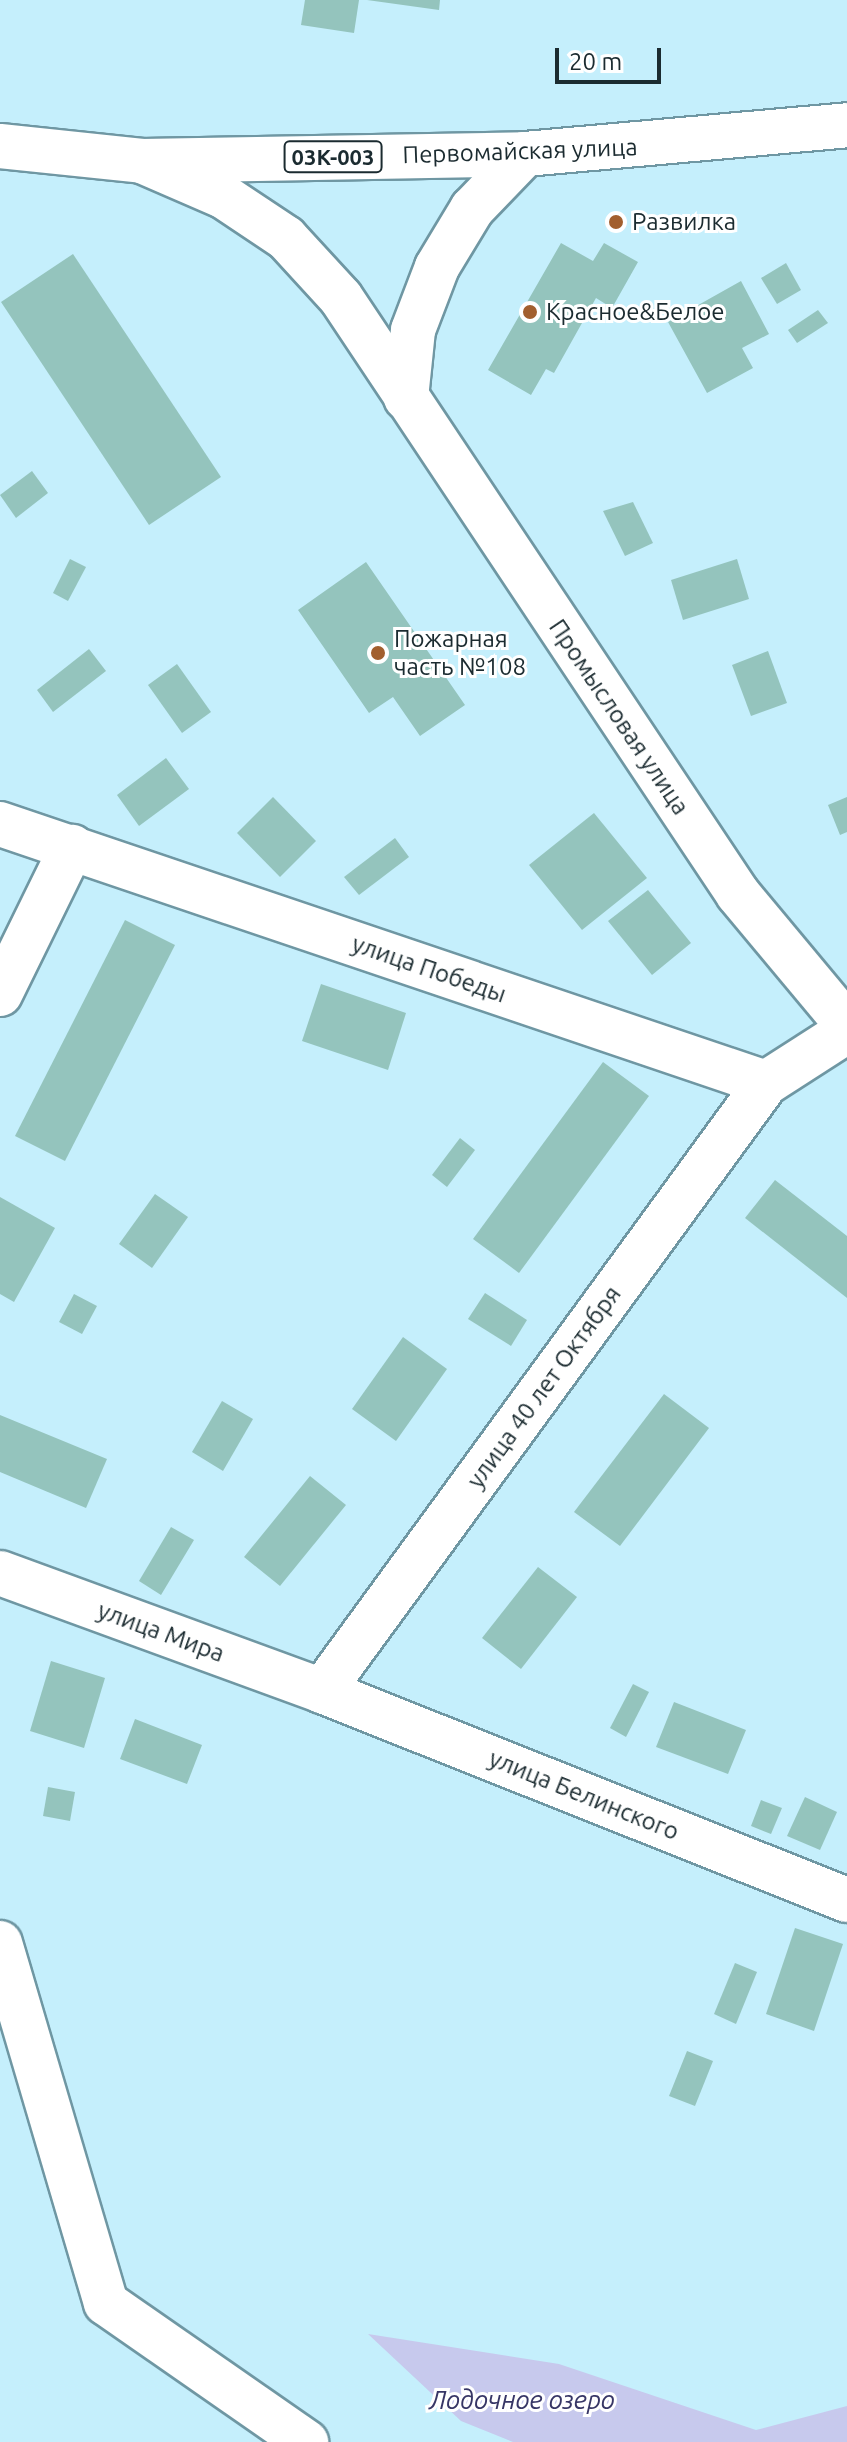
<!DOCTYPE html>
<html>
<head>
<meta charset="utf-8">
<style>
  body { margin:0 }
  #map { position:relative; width:847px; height:2442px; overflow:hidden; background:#c5effc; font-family:Ubuntu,sans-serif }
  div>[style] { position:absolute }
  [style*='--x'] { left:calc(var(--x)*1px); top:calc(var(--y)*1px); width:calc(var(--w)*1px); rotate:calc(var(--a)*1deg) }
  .water>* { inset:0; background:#c7c9ed }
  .building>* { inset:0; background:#94c4bd }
  .roads { filter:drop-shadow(2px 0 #6f97a3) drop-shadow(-2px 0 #6f97a3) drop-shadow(0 2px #6f97a3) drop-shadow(0 -2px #6f97a3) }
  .minor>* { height:44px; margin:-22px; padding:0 22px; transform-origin:22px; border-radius:22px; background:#fff }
  .major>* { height:44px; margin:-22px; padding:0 22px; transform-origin:22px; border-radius:22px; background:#fff }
  .dots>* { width:22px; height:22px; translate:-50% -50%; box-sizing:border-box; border:4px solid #fff; border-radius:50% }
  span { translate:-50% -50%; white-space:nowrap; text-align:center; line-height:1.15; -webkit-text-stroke:6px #fff; paint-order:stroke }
  .shield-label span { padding:2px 6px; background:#fff; border:2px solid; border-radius:6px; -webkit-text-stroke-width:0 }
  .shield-label { font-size:22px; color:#1b2b30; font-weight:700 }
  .street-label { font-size:24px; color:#1b2b30 }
  .poi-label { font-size:24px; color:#1b2b30 }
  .left { translate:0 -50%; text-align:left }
  .water-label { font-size:26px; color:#373666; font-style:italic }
  .scale { position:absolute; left:555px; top:48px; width:106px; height:36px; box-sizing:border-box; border:4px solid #1b2b30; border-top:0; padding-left:10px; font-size:24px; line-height:28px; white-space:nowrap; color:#1b2b30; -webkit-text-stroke:6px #fff; paint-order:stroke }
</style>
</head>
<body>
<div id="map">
  <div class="water">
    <div style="clip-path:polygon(368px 2334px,559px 2364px,756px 2430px,847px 2406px,847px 2442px,513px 2442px,461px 2421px)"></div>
  </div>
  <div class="building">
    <div style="clip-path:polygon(305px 0,359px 0,354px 33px,301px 25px)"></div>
    <div style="clip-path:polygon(367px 0,440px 0,439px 10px)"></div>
    <div style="clip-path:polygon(561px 243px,593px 261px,604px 243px,638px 262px,612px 308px,596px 298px,554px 373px,546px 369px,531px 395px,488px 370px)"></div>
    <div style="clip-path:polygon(73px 254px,221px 477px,149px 525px,1px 302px)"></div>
    <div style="clip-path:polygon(786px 263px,801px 290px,777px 304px,761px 278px)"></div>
    <div style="clip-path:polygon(741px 281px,769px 334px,742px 348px,753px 368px,707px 393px,668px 322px)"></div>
    <div style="clip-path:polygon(818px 310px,828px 323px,797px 343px,788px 330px)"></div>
    <div style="clip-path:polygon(32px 471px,48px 493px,16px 518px,0 495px)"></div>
    <div style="clip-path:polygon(633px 502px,653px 543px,625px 556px,603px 511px)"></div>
    <div style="clip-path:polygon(70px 559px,86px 567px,68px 601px,53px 593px)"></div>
    <div style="clip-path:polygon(737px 559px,749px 599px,683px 620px,671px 580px)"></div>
    <div style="clip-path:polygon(366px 562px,465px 705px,420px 736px,393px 697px,369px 713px,298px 610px)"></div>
    <div style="clip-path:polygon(89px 649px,106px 671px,53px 712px,37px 690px)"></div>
    <div style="clip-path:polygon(768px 651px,787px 703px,751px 716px,732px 665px)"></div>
    <div style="clip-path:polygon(177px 664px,211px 712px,182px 733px,148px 685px)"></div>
    <div style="clip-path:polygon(166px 758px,189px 789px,139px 826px,117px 795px)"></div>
    <div style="clip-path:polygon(273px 797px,316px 841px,280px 877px,237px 833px)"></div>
    <div style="clip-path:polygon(847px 797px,847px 832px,840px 835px,828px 805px)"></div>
    <div style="clip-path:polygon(594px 813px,647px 878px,582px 930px,529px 865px)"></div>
    <div style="clip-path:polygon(395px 838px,409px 857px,359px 895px,344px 877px)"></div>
    <div style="clip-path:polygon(648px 890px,691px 943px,652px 975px,608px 921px)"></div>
    <div style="clip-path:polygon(125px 920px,175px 945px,65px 1161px,15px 1136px)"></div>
    <div style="clip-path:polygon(321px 984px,406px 1013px,388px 1070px,302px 1041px)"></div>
    <div style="clip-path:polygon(603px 1062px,649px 1096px,519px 1273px,473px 1239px)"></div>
    <div style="clip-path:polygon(460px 1138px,475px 1150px,447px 1187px,432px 1175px)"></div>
    <div style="clip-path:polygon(775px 1180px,847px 1236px,847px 1298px,745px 1218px)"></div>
    <div style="clip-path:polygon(155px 1194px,188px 1217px,152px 1268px,119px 1244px)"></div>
    <div style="clip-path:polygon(0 1197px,55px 1228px,14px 1302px,0 1294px)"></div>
    <div style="clip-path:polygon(485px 1293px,527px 1320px,511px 1346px,468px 1319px)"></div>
    <div style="clip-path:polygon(74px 1294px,97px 1306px,82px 1334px,59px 1322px)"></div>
    <div style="clip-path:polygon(403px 1337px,447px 1369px,396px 1441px,352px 1409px)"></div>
    <div style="clip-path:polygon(664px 1394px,709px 1428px,620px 1546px,574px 1512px)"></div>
    <div style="clip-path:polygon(222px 1401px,253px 1419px,223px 1471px,192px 1452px)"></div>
    <div style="clip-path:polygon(0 1415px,107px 1459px,86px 1508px,0 1472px)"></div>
    <div style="clip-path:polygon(310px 1476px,346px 1505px,280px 1586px,244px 1557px)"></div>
    <div style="clip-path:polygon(171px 1527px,194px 1540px,161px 1595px,139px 1581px)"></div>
    <div style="clip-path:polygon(538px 1567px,577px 1597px,521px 1669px,482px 1638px)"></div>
    <div style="clip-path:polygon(51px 1661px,105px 1678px,84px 1748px,30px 1731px)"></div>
    <div style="clip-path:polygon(633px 1684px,649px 1692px,626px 1737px,610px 1728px)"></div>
    <div style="clip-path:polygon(674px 1702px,746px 1730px,728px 1774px,656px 1747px)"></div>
    <div style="clip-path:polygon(135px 1719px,202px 1745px,187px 1784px,120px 1759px)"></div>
    <div style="clip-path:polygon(48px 1787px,75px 1792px,70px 1821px,43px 1816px)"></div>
    <div style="clip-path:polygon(805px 1797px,837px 1812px,820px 1850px,787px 1836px)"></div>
    <div style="clip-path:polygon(761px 1800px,782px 1808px,771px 1834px,751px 1826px)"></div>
    <div style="clip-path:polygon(795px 1928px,843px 1944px,814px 2031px,766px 2014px)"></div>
    <div style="clip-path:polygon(735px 1963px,757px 1972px,736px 2024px,714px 2014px)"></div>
    <div style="clip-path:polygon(687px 2051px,713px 2061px,695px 2106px,669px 2096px)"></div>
  </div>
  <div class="roads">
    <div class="minor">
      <div style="--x:0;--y:824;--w:809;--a:18.68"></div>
      <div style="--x:766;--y:1083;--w:96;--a:-32.7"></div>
      <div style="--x:0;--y:994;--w:164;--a:-63.9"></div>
      <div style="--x:0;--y:1573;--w:343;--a:20.1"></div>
      <div style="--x:322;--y:1691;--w:565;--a:21.71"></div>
      <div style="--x:322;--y:1691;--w:753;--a:-53.86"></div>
      <div style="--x:0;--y:1943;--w:375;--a:73.6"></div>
      <div style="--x:106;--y:2303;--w:244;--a:34.8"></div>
    </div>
    <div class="major">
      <div style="--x:0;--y:146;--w:143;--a:6"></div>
      <div style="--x:142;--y:161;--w:383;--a:-1"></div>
      <div style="--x:525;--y:154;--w:323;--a:-5.1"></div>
      <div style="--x:142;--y:161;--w:88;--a:23.4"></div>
      <div style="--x:223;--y:196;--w:76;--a:33.7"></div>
      <div style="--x:286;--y:238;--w:81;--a:47.5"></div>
      <div style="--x:341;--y:298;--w:716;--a:56.33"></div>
      <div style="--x:738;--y:894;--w:170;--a:50.2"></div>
      <div style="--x:406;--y:398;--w:68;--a:-84.1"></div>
      <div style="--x:413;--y:330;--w:67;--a:-69.1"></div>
      <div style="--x:437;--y:267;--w:68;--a:-58.9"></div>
      <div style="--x:472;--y:209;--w:76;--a:-46.1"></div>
    </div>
  </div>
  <div class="dots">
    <div style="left:616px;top:222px;background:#a25f2e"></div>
    <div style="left:530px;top:312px;background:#a25f2e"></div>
    <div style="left:378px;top:653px;background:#a25f2e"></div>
  </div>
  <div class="shield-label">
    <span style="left:333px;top:157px">03К-003</span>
  </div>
  <div class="street-label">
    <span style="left:520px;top:151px;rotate:-2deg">Первомайская улица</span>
    <span style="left:619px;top:717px;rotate:56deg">Промысловая улица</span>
    <span style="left:429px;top:969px;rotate:19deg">улица Победы</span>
    <span style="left:544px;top:1387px;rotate:-54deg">улица 40 лет Октября</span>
    <span style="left:161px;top:1632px;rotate:20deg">улица Мира</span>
    <span style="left:584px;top:1795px;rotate:22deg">улица Белинского</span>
  </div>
  <div class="poi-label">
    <span class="left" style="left:632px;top:222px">Развилка</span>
    <span class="left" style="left:546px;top:312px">Красное&amp;Белое</span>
    <span class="left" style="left:394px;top:653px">Пожарная<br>часть №108</span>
  </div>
  <div class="water-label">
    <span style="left:522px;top:2400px">Лодочное озеро</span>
  </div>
  <div class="scale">20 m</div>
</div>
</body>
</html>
